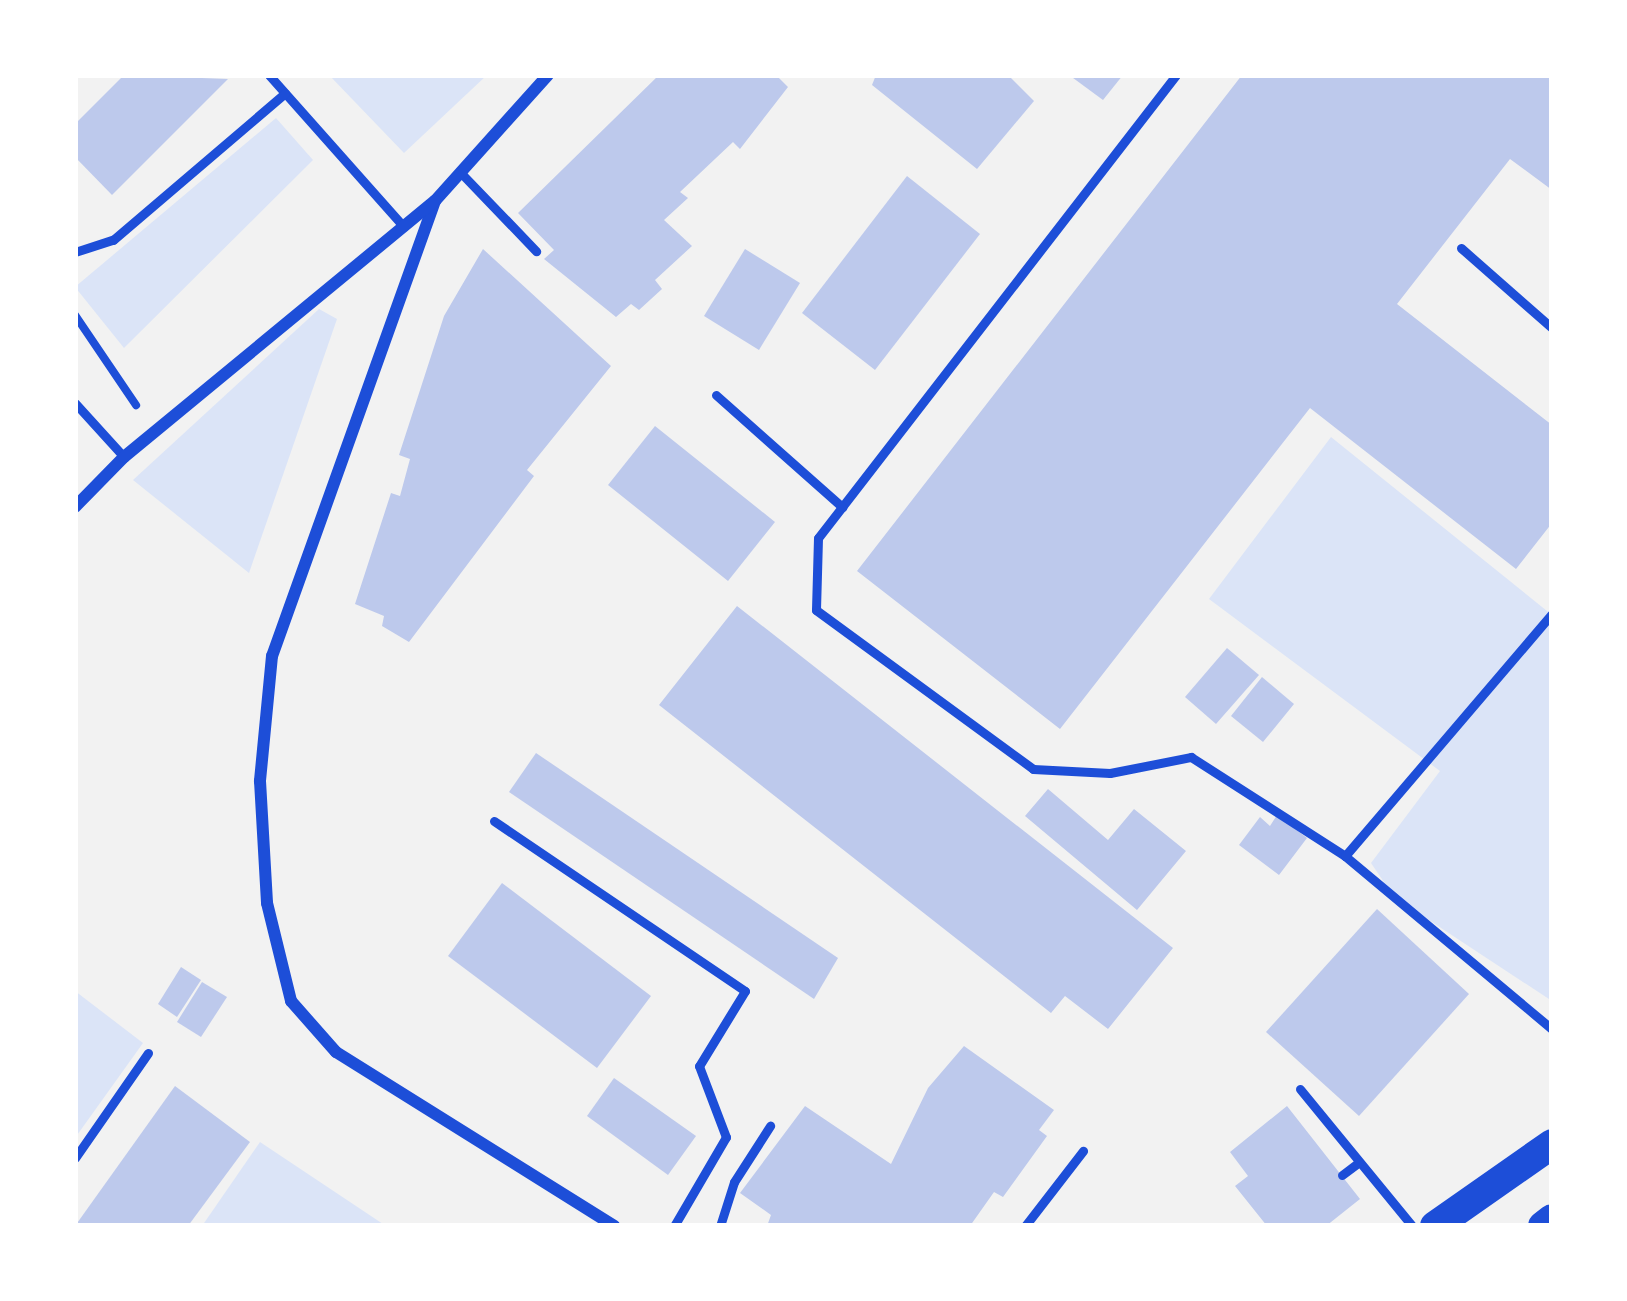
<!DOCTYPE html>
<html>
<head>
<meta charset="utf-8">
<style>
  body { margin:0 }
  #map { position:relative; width:1627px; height:1301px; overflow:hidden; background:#f2f2f2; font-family:Ubuntu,sans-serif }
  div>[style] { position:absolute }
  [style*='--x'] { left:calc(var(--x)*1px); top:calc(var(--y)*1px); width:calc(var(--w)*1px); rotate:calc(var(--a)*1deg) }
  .green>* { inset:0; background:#dbe4f7 }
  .building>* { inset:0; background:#bdc9ec }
  .path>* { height:8px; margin:-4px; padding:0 4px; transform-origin:4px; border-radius:4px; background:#1d4ed8 }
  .service>* { height:9px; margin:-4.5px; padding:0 4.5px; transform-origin:4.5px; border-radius:4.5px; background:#1d4ed8 }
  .minor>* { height:12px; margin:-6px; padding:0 6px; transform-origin:6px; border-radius:6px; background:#1d4ed8 }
  .primary>* { height:30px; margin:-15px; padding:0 15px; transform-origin:15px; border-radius:15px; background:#1d4ed8 }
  span { translate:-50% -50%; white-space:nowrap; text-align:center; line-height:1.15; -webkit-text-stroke:9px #fff; paint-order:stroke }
  .frame { position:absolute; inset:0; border:78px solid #fff; pointer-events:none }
</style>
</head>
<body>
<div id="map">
  <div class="green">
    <div style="clip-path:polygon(329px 75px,487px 75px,404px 153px)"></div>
    <div style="clip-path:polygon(276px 118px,313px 160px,124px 348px,75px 287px)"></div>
    <div style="clip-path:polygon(319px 309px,337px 319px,249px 573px,133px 480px)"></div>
    <div style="clip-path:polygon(1331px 437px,1552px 615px,1552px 1001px,1394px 897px,1371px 863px,1440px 771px,1209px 599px)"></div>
    <div style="clip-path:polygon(75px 991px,143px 1043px,75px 1138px)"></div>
    <div style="clip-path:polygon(260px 1142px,386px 1226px,202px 1226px)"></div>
  </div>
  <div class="building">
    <div style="clip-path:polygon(124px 75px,228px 79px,112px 195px,75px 157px,75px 124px)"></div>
    <div style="clip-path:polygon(659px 75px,776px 75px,788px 87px,740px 149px,733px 142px,680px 192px,688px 198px,664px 220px,692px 246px,655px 280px,662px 289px,639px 310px,631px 304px,616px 317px,544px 259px,554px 250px,518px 213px)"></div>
    <div style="clip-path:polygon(876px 75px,1008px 75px,1034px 101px,977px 169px,872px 85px)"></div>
    <div style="clip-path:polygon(1069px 75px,1123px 75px,1103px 100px)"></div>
    <div style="clip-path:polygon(1242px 75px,1552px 75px,1552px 190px,1510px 159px,1397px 304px,1552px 425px,1552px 523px,1516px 569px,1310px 408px,1060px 729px,857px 571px)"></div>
    <div style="clip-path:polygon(907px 176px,980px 234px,875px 370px,802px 313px)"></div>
    <div style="clip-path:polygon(483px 249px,611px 366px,527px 470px,534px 476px,409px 642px,382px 626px,384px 616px,355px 604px,391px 493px,400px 496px,410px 459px,399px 455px,444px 316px)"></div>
    <div style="clip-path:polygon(745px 249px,800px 283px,759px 350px,704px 316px)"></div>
    <div style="clip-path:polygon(655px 426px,775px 522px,728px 581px,608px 485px)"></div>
    <div style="clip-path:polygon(737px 606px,1173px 948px,1108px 1029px,1065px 996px,1051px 1013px,659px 705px)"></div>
    <div style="clip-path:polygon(1227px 648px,1259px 675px,1216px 724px,1185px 697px)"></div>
    <div style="clip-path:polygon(1262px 677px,1294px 704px,1263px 742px,1231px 716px)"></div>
    <div style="clip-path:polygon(536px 753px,838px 958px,814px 999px,509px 792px)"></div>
    <div style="clip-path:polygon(1048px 789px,1108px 840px,1134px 809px,1186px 851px,1137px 910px,1025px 816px)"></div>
    <div style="clip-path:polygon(1277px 815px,1307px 838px,1279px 875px,1239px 845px,1260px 817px,1270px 826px)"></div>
    <div style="clip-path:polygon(502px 883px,651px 996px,597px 1068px,448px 956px)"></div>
    <div style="clip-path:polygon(1377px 909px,1469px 994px,1359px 1116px,1266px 1032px)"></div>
    <div style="clip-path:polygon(181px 967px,201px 980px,177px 1017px,158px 1004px)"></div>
    <div style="clip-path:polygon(202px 982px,227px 997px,201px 1037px,177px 1022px)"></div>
    <div style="clip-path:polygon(964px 1046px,1054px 1110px,1039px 1130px,1047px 1136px,1003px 1197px,994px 1192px,970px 1226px,767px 1226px,771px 1215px,740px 1193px,805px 1106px,891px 1164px,928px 1088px)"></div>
    <div style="clip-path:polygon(614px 1078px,696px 1136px,668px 1175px,587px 1116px)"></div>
    <div style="clip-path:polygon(175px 1086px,250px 1142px,188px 1226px,75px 1226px)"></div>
    <div style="clip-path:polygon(1287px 1106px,1360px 1199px,1326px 1226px,1267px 1226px,1235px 1186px,1248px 1176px,1230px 1152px)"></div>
  </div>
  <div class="path">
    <div style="--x:75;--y:315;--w:109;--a:55.9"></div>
  </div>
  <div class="service">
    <div style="--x:269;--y:75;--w:203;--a:48.4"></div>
    <div style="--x:1176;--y:75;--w:585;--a:127.71"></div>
    <div style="--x:818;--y:538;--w:72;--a:91.6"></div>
    <div style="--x:816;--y:610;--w:269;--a:36.2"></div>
    <div style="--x:1033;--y:769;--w:77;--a:3"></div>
    <div style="--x:1110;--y:773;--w:83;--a:-11.2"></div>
    <div style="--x:1191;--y:757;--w:183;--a:32.7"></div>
    <div style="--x:1345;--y:856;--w:270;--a:39.9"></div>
    <div style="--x:460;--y:172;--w:110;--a:46.1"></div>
    <div style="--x:1461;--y:248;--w:121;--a:41.3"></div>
    <div style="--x:75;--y:252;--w:40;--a:-18"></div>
    <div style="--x:113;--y:240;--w:226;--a:-40.5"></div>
    <div style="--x:716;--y:395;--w:169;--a:41.6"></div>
    <div style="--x:75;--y:403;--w:73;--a:47.8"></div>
    <div style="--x:494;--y:821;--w:303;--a:34.1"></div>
    <div style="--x:745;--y:991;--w:88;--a:121.5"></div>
    <div style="--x:699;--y:1066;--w:76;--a:69.2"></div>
    <div style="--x:726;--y:1137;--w:103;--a:120.3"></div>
    <div style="--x:1345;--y:856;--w:318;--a:-49.5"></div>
    <div style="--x:1300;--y:1089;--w:177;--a:50.7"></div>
    <div style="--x:75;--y:1158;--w:128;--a:-55.2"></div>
    <div style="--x:1342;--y:1175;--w:21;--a:-37"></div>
    <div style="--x:720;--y:1226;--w:46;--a:-72.3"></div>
    <div style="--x:734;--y:1182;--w:67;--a:-57.3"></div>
    <div style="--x:1025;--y:1226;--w:95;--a:-52.3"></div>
  </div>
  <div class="minor">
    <div style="--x:548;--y:75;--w:169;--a:131.9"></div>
    <div style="--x:435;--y:201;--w:483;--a:109.7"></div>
    <div style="--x:272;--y:656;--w:126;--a:95.5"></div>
    <div style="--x:260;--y:781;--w:122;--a:86.7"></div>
    <div style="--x:267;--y:903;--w:101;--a:76.2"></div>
    <div style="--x:291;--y:1001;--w:68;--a:48.6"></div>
    <div style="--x:336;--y:1052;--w:328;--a:32"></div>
    <div style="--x:75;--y:507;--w:70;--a:-45.6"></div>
    <div style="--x:124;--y:457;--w:403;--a:-39.5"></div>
  </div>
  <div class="primary">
    <div style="--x:1435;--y:1226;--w:143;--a:-35"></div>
    <div style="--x:1543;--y:1226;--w:11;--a:-38"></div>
  </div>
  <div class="frame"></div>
</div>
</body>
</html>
